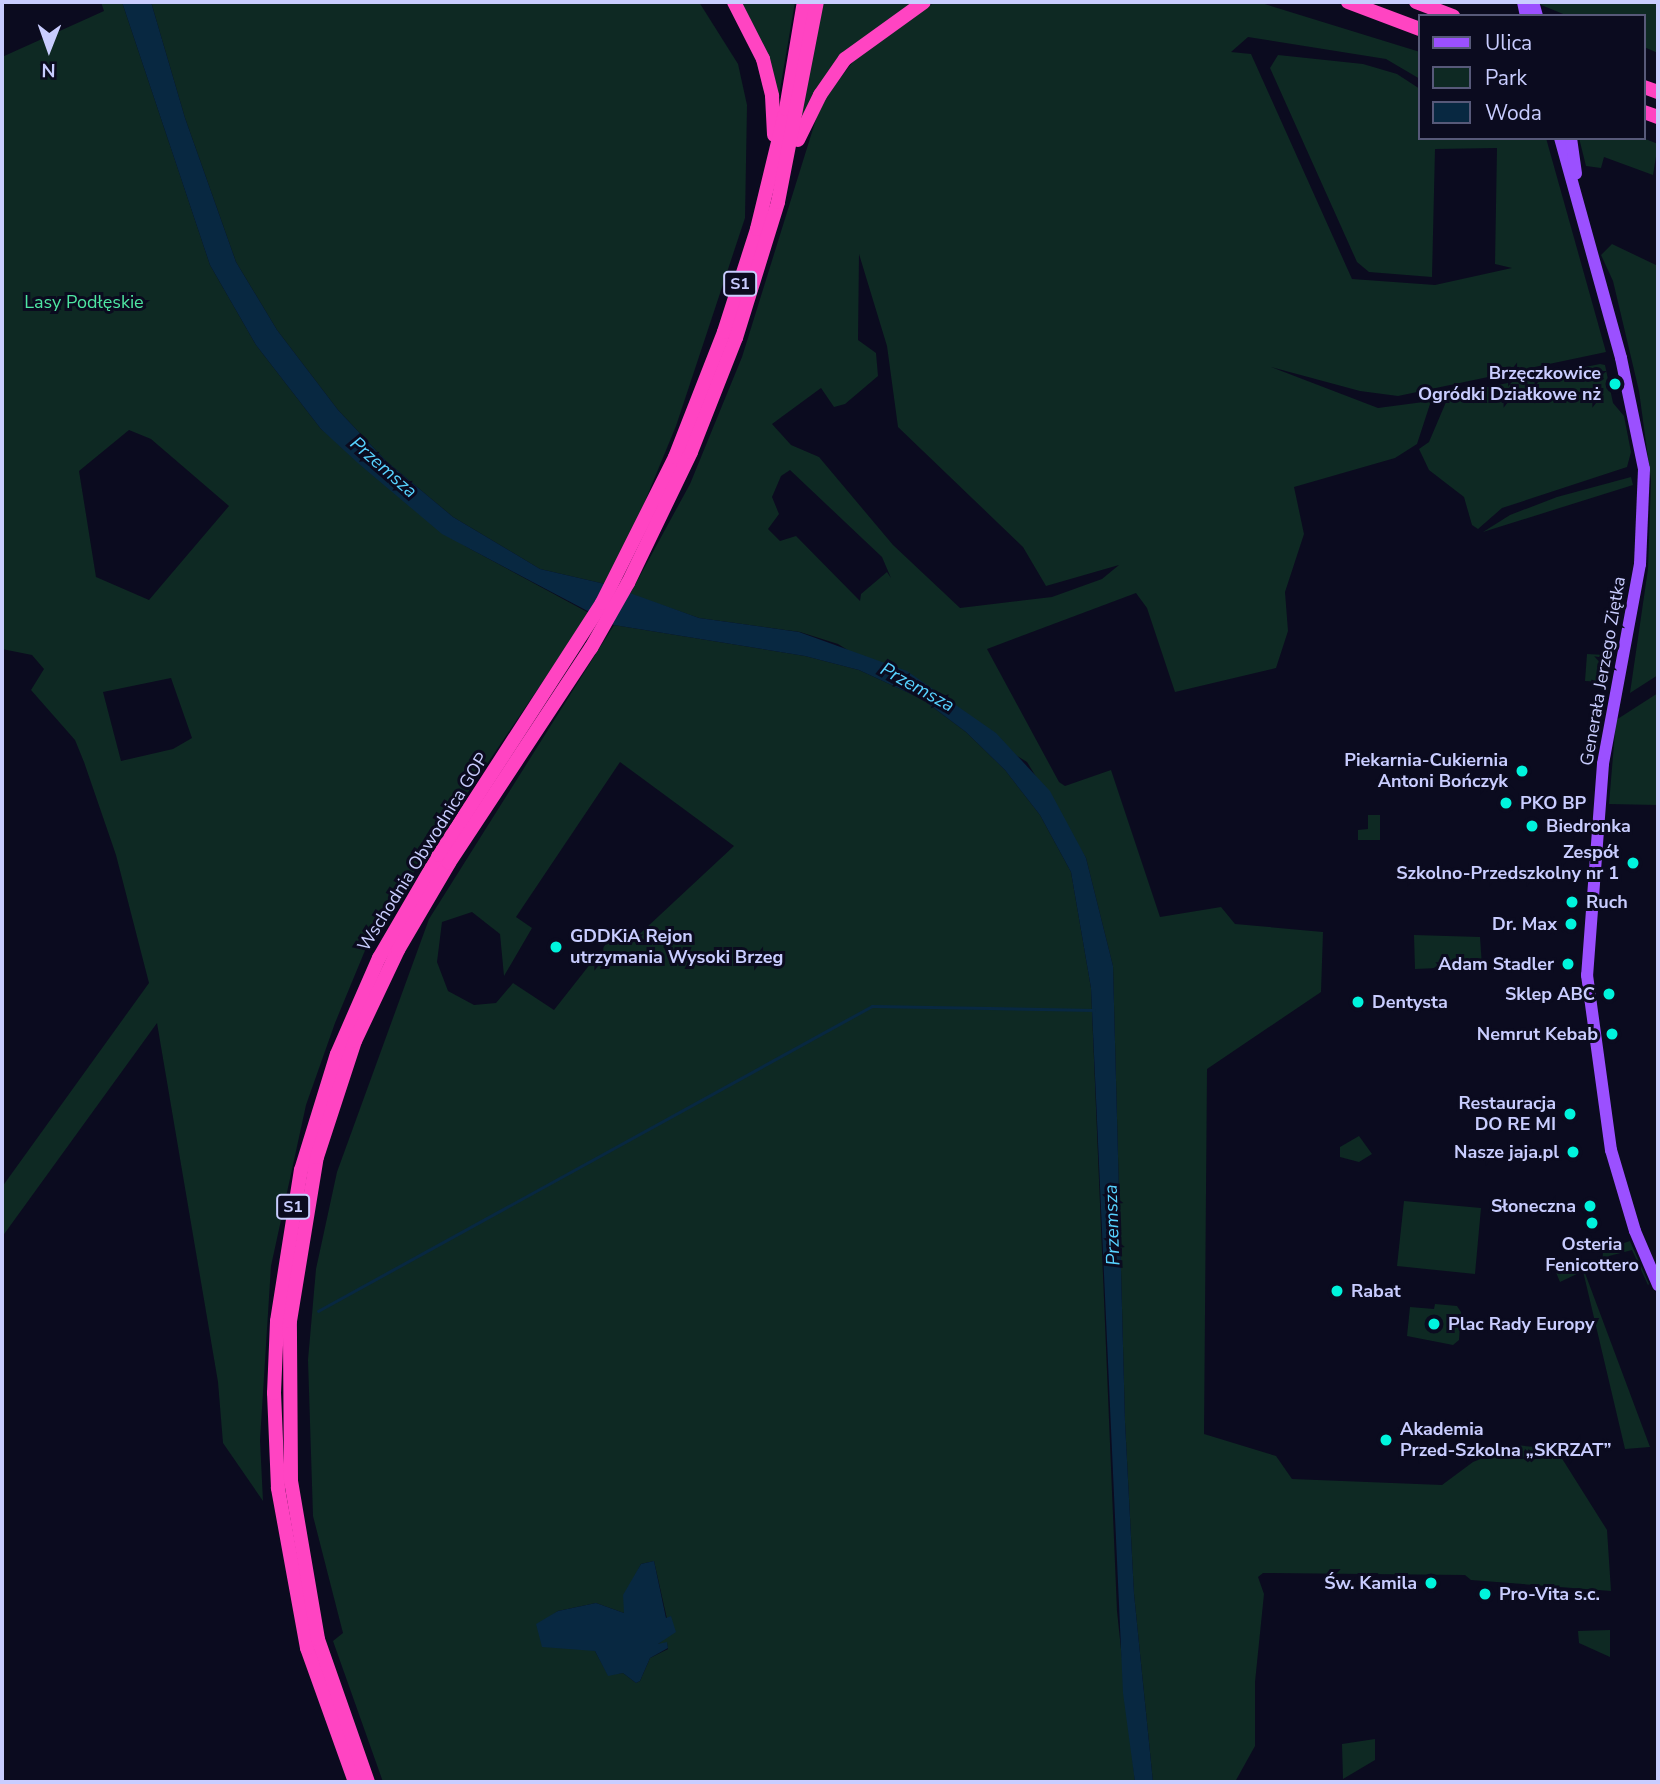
<!DOCTYPE html>
<html>
<head>
<meta charset="utf-8">
<style>
  body { margin:0 }
  #map { position:relative; width:1660px; height:1784px; overflow:hidden; background:#0b0b1f; font-family:"Nunito Sans",sans-serif }
  div>[style] { position:absolute }
  [style*='--x'] { left:calc(var(--x)*1px); top:calc(var(--y)*1px); width:calc(var(--w)*1px); rotate:calc(var(--a)*1deg) }
  .green>* { inset:0; background:#0e2923 }
  .water>* { inset:0; background:#082841 }
  .stream>* { height:2.5px; margin:-1.25px; padding:0 1.25px; transform-origin:1.25px; border-radius:1.25px; background:#082841 }
  .major>* { height:12px; margin:-6px; padding:0 6px; transform-origin:6px; border-radius:6px; background:#9b50ff }
  .highway>* { height:14px; margin:-7px; padding:0 7px; transform-origin:7px; border-radius:7px; background:#ff44c2 }
  .dots>* { width:19px; height:19px; translate:-50% -50%; box-sizing:border-box; border:4px solid #0b0b1f; border-radius:50% }
  span { translate:-50% -50%; white-space:nowrap; text-align:center; line-height:1.15; -webkit-text-stroke:6px #0b0b1f; paint-order:stroke }
  .shield-label span { padding:2px 5px; background:#0b0b1f; border:2px solid; border-radius:5px; -webkit-text-stroke-width:0 }
  .shield-label { font-size:16px; color:#c9cdff; font-weight:700 }
  .park-label { font-size:18px; color:#4ee6a2 }
  .poi-label { font-size:18px; color:#c9cdff; font-weight:700 }
  .right { translate:-100% -50%; text-align:right }
  .left { translate:0 -50%; text-align:left }
  .street-label { font-size:18px; color:#c9cdff }
  .water-label { font-size:19px; color:#57d2ff; font-style:italic }
  .frame { position:absolute; inset:0; border:4px solid #c9cdff; pointer-events:none }
  .legend { position:absolute; left:1418px; top:14px; width:228px; height:126px; box-sizing:border-box; background:#0b0b1f; border:2px solid #575979; margin:0; padding:9px 12px; list-style:none; font-size:21px; color:#c9cdff }
  .legend li { display:flex; align-items:center; gap:14px; height:35px }
  .legend b { width:35px; border:2px solid #575979 }
  .north { position:absolute; left:14px; top:14px; width:70px; height:70px; -webkit-text-stroke:5px #0b0b1f; paint-order:stroke; rotate:181deg; font-size:19px; font-weight:700; line-height:28px; text-align:center; color:#c9cdff }
  .north::after { content:''; display:block; margin:auto; width:24px; height:32px; background:#c9cdff; clip-path:polygon(50% 0,100% 100%,50% 72%,0 100%) }
</style>
</head>
<body>
<div id="map">
  <div class="green">
    <div style="clip-path:polygon(evenodd,101px 2px,122px 2px,210px 265px,256px 345px,321px 429px,465px 546px,589px 613px,371px 936px,335px 1023px,306px 1105px,271px 1266px,260px 1440px,263px 1501px,223px 1443px,218px 1382px,157px 1023px,2px 1237px,2px 1187px,149px 983px,116px 855px,84px 762px,75px 740px,31px 690px,44px 669px,32px 655px,2px 649px,2px 57px,104px 11px,101px 2px,129px 430px,151px 439px,229px 506px,149px 600px,96px 577px,79px 471px,129px 430px,101px 2px,171px 678px,192px 738px,173px 749px,121px 761px,103px 692px,171px 678px)"></div>
    <div style="clip-path:polygon(151px 2px,699px 2px,738px 64px,747px 105px,745px 218px,676px 426px,634px 528px,605px 584px,540px 569px,453px 517px,386px 461px,338px 410px,277px 330px,236px 262px,185px 118px)"></div>
    <div style="clip-path:polygon(736px 2px,795px 2px,777px 107px)"></div>
    <div style="clip-path:polygon(820px 2px,918px 2px,878px 28px,798px 129px)"></div>
    <div style="clip-path:polygon(evenodd,935px 2px,1258px 2px,1420px 52px,1420px 79px,1386px 59px,1248px 37px,1231px 52px,1251px 54px,1352px 279px,1435px 285px,1512px 268px,1495px 264px,1497px 148px,1435px 149px,1432px 277px,1369px 272px,1357px 262px,1270px 68px,1278px 55px,1363px 64px,1397px 74px,1420px 89px,1420px 138px,1546px 138px,1606px 352px,1398px 396px,1360px 391px,1271px 367px,1378px 408px,1431px 401px,1417px 444px,1395px 458px,1294px 487px,1304px 534px,1285px 592px,1288px 631px,1276px 668px,1175px 692px,1147px 608px,1136px 593px,987px 649px,1059px 782px,1065px 786px,1111px 770px,1160px 917px,1221px 907px,1235px 924px,1323px 932px,1321px 992px,1207px 1069px,1204px 1434px,1276px 1456px,1292px 1479px,1442px 1485px,1473px 1462px,1515px 1445px,1556px 1449px,1607px 1530px,1611px 1591px,1471px 1580px,1465px 1575px,1263px 1573px,1258px 1577px,1264px 1594px,1255px 1682px,1255px 1746px,1235px 1782px,1153px 1782px,1134px 1594px,1125px 1422px,1113px 966px,1086px 858px,1027px 762px,838px 644px,800px 632px,699px 618px,630px 594px,690px 484px,742px 357px,821px 103px,861px 51px,935px 2px,859px 254px,887px 346px,898px 427px,1023px 547px,1046px 586px,1119px 565px,1102px 579px,1052px 597px,960px 608px,893px 545px,819px 457px,791px 445px,772px 424px,821px 388px,834px 407px,845px 404px,878px 376px,876px 353px,858px 340px,859px 254px,935px 2px,790px 470px,882px 557px,891px 578px,887px 572px,861px 594px,860px 601px,796px 536px,780px 541px,768px 529px,779px 514px,772px 497px,781px 476px,790px 470px)"></div>
    <div style="clip-path:polygon(1534px 2px,1658px 2px,1658px 53px,1644px 47px,1644px 16px,1568px 16px)"></div>
    <div style="clip-path:polygon(1579px 138px,1643px 138px,1658px 144px,1653px 175px,1604px 157px,1601px 168px,1586px 166px)"></div>
    <div style="clip-path:polygon(1612px 244px,1658px 266px,1658px 675px,1630px 693px,1648px 569px,1651px 480px,1639px 391px,1613px 281px,1601px 255px)"></div>
    <div style="clip-path:polygon(1600px 364px,1605px 365px,1613px 403px,1624px 416px,1631px 452px,1627px 467px,1502px 508px,1478px 529px,1472px 525px,1464px 497px,1429px 470px,1419px 449px,1429px 442px,1449px 395px)"></div>
    <div style="clip-path:polygon(1631px 477px,1633px 485px,1483px 532px,1510px 515px,1557px 497px)"></div>
    <div style="clip-path:polygon(evenodd,614px 625px,805px 656px,859px 670px,922px 699px,966px 732px,1005px 770px,1040px 815px,1071px 872px,1091px 988px,1117px 1611px,1135px 1782px,383px 1782px,333px 1641px,343px 1633px,313px 1516px,308px 1360px,316px 1269px,337px 1172px,429px 919px,614px 625px,620px 762px,734px 846px,631px 942px,613px 935px,554px 1010px,513px 983px,496px 1003px,474px 1005px,448px 991px,437px 962px,442px 922px,472px 912px,500px 934px,504px 976px,532px 928px,516px 917px,620px 762px,614px 625px,654px 1561px,667px 1619px,671px 1616px,665px 1638px,656px 1646px,667px 1643px,668px 1649px,650px 1658px,640px 1681px,636px 1683px,623px 1673px,608px 1675px,595px 1651px,582px 1647px,542px 1647px,547px 1619px,558px 1611px,596px 1603px,624px 1613px,629px 1587px,641px 1564px,654px 1561px)"></div>
    <div style="clip-path:polygon(1587px 654px,1605px 655px,1603px 682px,1585px 681px)"></div>
    <div style="clip-path:polygon(1658px 693px,1658px 805px,1609px 804px,1616px 720px)"></div>
    <div style="clip-path:polygon(1368px 815px,1380px 815px,1380px 840px,1358px 840px,1358px 830px,1368px 829px)"></div>
    <div style="clip-path:polygon(1414px 935px,1480px 937px,1482px 966px,1415px 969px)"></div>
    <div style="clip-path:polygon(1359px 1136px,1372px 1154px,1359px 1162px,1340px 1157px,1340px 1147px)"></div>
    <div style="clip-path:polygon(1404px 1201px,1481px 1208px,1475px 1274px,1397px 1266px)"></div>
    <div style="clip-path:polygon(1630px 1241px,1649px 1284px,1648px 1285px,1632px 1250px,1609px 1256px,1604px 1263px,1607px 1273px,1602px 1273px,1603px 1250px)"></div>
    <div style="clip-path:polygon(1579px 1257px,1650px 1447px,1625px 1449px,1583px 1271px,1560px 1282px,1555px 1270px)"></div>
    <div style="clip-path:polygon(1435px 1304px,1457px 1306px,1461px 1312px,1459px 1340px,1453px 1345px,1407px 1336px,1410px 1307px,1434px 1309px)"></div>
    <div style="clip-path:polygon(1610px 1630px,1610px 1657px,1579px 1643px,1578px 1631px)"></div>
    <div style="clip-path:polygon(1375px 1739px,1375px 1760px,1343px 1779px,1342px 1744px)"></div>
  </div>
  <div class="water">
    <div style="clip-path:polygon(122px 2px,151px 2px,185px 118px,236px 262px,277px 330px,338px 410px,386px 461px,453px 517px,540px 569px,605px 584px,699px 618px,799px 632px,907px 671px,996px 733px,1050px 791px,1086px 858px,1113px 966px,1125px 1422px,1134px 1594px,1153px 1782px,1135px 1782px,1123px 1693px,1091px 988px,1071px 872px,1040px 815px,1005px 770px,966px 732px,922px 699px,859px 670px,805px 656px,614px 625px,442px 534px,359px 464px,321px 429px,256px 345px,210px 265px)"></div>
    <div style="clip-path:polygon(654px 1561px,666px 1618px,671px 1616px,676px 1632px,658px 1644px,667px 1642px,668px 1648px,650px 1658px,640px 1681px,636px 1683px,623px 1673px,608px 1676px,595px 1651px,542px 1647px,536px 1624px,558px 1611px,596px 1603px,624px 1613px,623px 1595px,641px 1564px)"></div>
  </div>
  <div class="stream">
    <div style="--x:318;--y:1311;--w:632;--a:-28.83"></div>
    <div style="--x:872;--y:1006;--w:222;--a:1"></div>
  </div>
  <div class="major">
    <div style="--x:1523;--y:2;--w:14;--a:78"></div>
    <div style="--x:1533;--y:2;--w:15;--a:74"></div>
    <div style="--x:1560;--y:138;--w:228;--a:74.5"></div>
    <div style="--x:1621;--y:358;--w:113;--a:78.3"></div>
    <div style="--x:1644;--y:469;--w:95;--a:92.4"></div>
    <div style="--x:1640;--y:564;--w:203;--a:100.5"></div>
    <div style="--x:1603;--y:764;--w:212;--a:94.3"></div>
    <div style="--x:1587;--y:975;--w:177;--a:82.2"></div>
    <div style="--x:1611;--y:1150;--w:84;--a:73.5"></div>
    <div style="--x:1635;--y:1231;--w:59;--a:66.9"></div>
    <div style="--x:1571;--y:138;--w:36;--a:82"></div>
  </div>
  <div class="highway">
    <div style="--x:734;--y:2;--w:64;--a:63"></div>
    <div style="--x:763;--y:59;--w:38;--a:76"></div>
    <div style="--x:772;--y:96;--w:39;--a:87"></div>
    <div style="--x:1348;--y:2;--w:77;--a:20.6"></div>
    <div style="--x:1416;--y:2;--w:40;--a:21"></div>
    <div style="--x:1644;--y:87;--w:15;--a:20"></div>
    <div style="--x:1644;--y:112;--w:15;--a:20"></div>
    <div style="--x:798;--y:140;--w:50;--a:-63.9"></div>
    <div style="--x:820;--y:95;--w:44;--a:-55.2"></div>
    <div style="--x:845;--y:59;--w:97;--a:-35.8"></div>
    <div style="--x:355;--y:1782;--w:142;--a:-109.7"></div>
    <div style="--x:307;--y:1648;--w:163;--a:-100.3"></div>
    <div style="--x:278;--y:1488;--w:95;--a:-92.4"></div>
    <div style="--x:274;--y:1393;--w:72;--a:-87.6"></div>
    <div style="--x:277;--y:1321;--w:153;--a:-81"></div>
    <div style="--x:301;--y:1170;--w:121;--a:-72.8"></div>
    <div style="--x:337;--y:1054;--w:105;--a:-66.4"></div>
    <div style="--x:379;--y:958;--w:119;--a:-59.8"></div>
    <div style="--x:439;--y:855;--w:300;--a:-57.1"></div>
    <div style="--x:602;--y:603;--w:163;--a:-63.4"></div>
    <div style="--x:675;--y:457;--w:134;--a:-68.6"></div>
    <div style="--x:724;--y:332;--w:108;--a:-72.2"></div>
    <div style="--x:757;--y:229;--w:123;--a:-76.4"></div>
    <div style="--x:786;--y:109;--w:109;--a:-80.5"></div>
    <div style="--x:368;--y:1782;--w:151;--a:-109.3"></div>
    <div style="--x:318;--y:1639;--w:160;--a:-99.7"></div>
    <div style="--x:291;--y:1481;--w:160;--a:-90.4"></div>
    <div style="--x:290;--y:1321;--w:166;--a:-80.7"></div>
    <div style="--x:317;--y:1157;--w:122;--a:-71.9"></div>
    <div style="--x:355;--y:1041;--w:101;--a:-64.7"></div>
    <div style="--x:398;--y:950;--w:101;--a:-59.6"></div>
    <div style="--x:449;--y:863;--w:258;--a:-56.6"></div>
    <div style="--x:591;--y:648;--w:75;--a:-60.4"></div>
    <div style="--x:628;--y:583;--w:145;--a:-64.3"></div>
    <div style="--x:691;--y:452;--w:123;--a:-68.5"></div>
    <div style="--x:736;--y:338;--w:142;--a:-72.8"></div>
    <div style="--x:778;--y:202;--w:204;--a:-79"></div>
  </div>
  <div class="dots">
    <div style="left:1615px;top:384px;background:#00f4dd"></div>
    <div style="left:1522px;top:771px;background:#00f4dd"></div>
    <div style="left:1506px;top:803px;background:#00f4dd"></div>
    <div style="left:1532px;top:826px;background:#00f4dd"></div>
    <div style="left:1633px;top:863px;background:#00f4dd"></div>
    <div style="left:1572px;top:902px;background:#00f4dd"></div>
    <div style="left:1571px;top:924px;background:#00f4dd"></div>
    <div style="left:556px;top:947px;background:#00f4dd"></div>
    <div style="left:1568px;top:964px;background:#00f4dd"></div>
    <div style="left:1609px;top:994px;background:#00f4dd"></div>
    <div style="left:1358px;top:1002px;background:#00f4dd"></div>
    <div style="left:1612px;top:1034px;background:#00f4dd"></div>
    <div style="left:1570px;top:1114px;background:#00f4dd"></div>
    <div style="left:1573px;top:1152px;background:#00f4dd"></div>
    <div style="left:1590px;top:1206px;background:#00f4dd"></div>
    <div style="left:1592px;top:1223px;background:#00f4dd"></div>
    <div style="left:1337px;top:1291px;background:#00f4dd"></div>
    <div style="left:1434px;top:1324px;background:#00f4dd"></div>
    <div style="left:1386px;top:1440px;background:#00f4dd"></div>
    <div style="left:1431px;top:1583px;background:#00f4dd"></div>
    <div style="left:1485px;top:1594px;background:#00f4dd"></div>
  </div>
  <div class="shield-label">
    <span style="left:740px;top:284px">S1</span>
    <span style="left:293px;top:1207px">S1</span>
  </div>
  <div class="park-label">
    <span style="left:84px;top:302px">Lasy Podłęskie</span>
  </div>
  <div class="poi-label">
    <span class="right" style="left:1601px;top:384px">Brzęczkowice<br>Ogródki Działkowe nż</span>
    <span class="right" style="left:1508px;top:771px">Piekarnia-Cukiernia<br>Antoni Bończyk</span>
    <span class="left" style="left:1520px;top:803px">PKO BP</span>
    <span class="left" style="left:1546px;top:826px">Biedronka</span>
    <span class="right" style="left:1619px;top:863px">Zespół<br>Szkolno-Przedszkolny nr 1</span>
    <span class="left" style="left:1586px;top:902px">Ruch</span>
    <span class="right" style="left:1557px;top:924px">Dr. Max</span>
    <span class="left" style="left:570px;top:947px">GDDKiA Rejon<br>utrzymania Wysoki Brzeg</span>
    <span class="right" style="left:1554px;top:964px">Adam Stadler</span>
    <span class="right" style="left:1595px;top:994px">Sklep ABC</span>
    <span class="left" style="left:1372px;top:1002px">Dentysta</span>
    <span class="right" style="left:1598px;top:1034px">Nemrut Kebab</span>
    <span class="right" style="left:1556px;top:1114px">Restauracja<br>DO RE MI</span>
    <span class="right" style="left:1559px;top:1152px">Nasze jaja.pl</span>
    <span class="right" style="left:1576px;top:1206px">Słoneczna</span>
    <span style="left:1592px;top:1255px">Osteria<br>Fenicottero</span>
    <span class="left" style="left:1351px;top:1291px">Rabat</span>
    <span class="left" style="left:1448px;top:1324px">Plac Rady Europy</span>
    <span class="left" style="left:1400px;top:1440px">Akademia<br>Przed-Szkolna „SKRZAT”</span>
    <span class="right" style="left:1417px;top:1583px">Św. Kamila</span>
    <span class="left" style="left:1499px;top:1594px">Pro-Vita s.c.</span>
  </div>
  <div class="street-label">
    <span style="left:1603px;top:671px;rotate:-80deg">Generała Jerzego Ziętka</span>
    <span style="left:423px;top:852px;rotate:-58deg">Wschodnia Obwodnica GOP</span>
  </div>
  <div class="water-label">
    <span style="left:383px;top:468px;rotate:41deg">Przemsza</span>
    <span style="left:917px;top:688px;rotate:29deg">Przemsza</span>
    <span style="left:1113px;top:1225px;rotate:-92deg">Przemsza</span>
  </div>
  <div class="frame"></div>
  <ul class="legend">
  <li><b style="height:9px;background:#9b50ff"></b>Ulica</li>
  <li><b style="height:19px;background:#0e2923"></b>Park</li>
  <li><b style="height:19px;background:#082841"></b>Woda</li>
  </ul>
  <div class="north">N</div>
</div>
</body>
</html>
